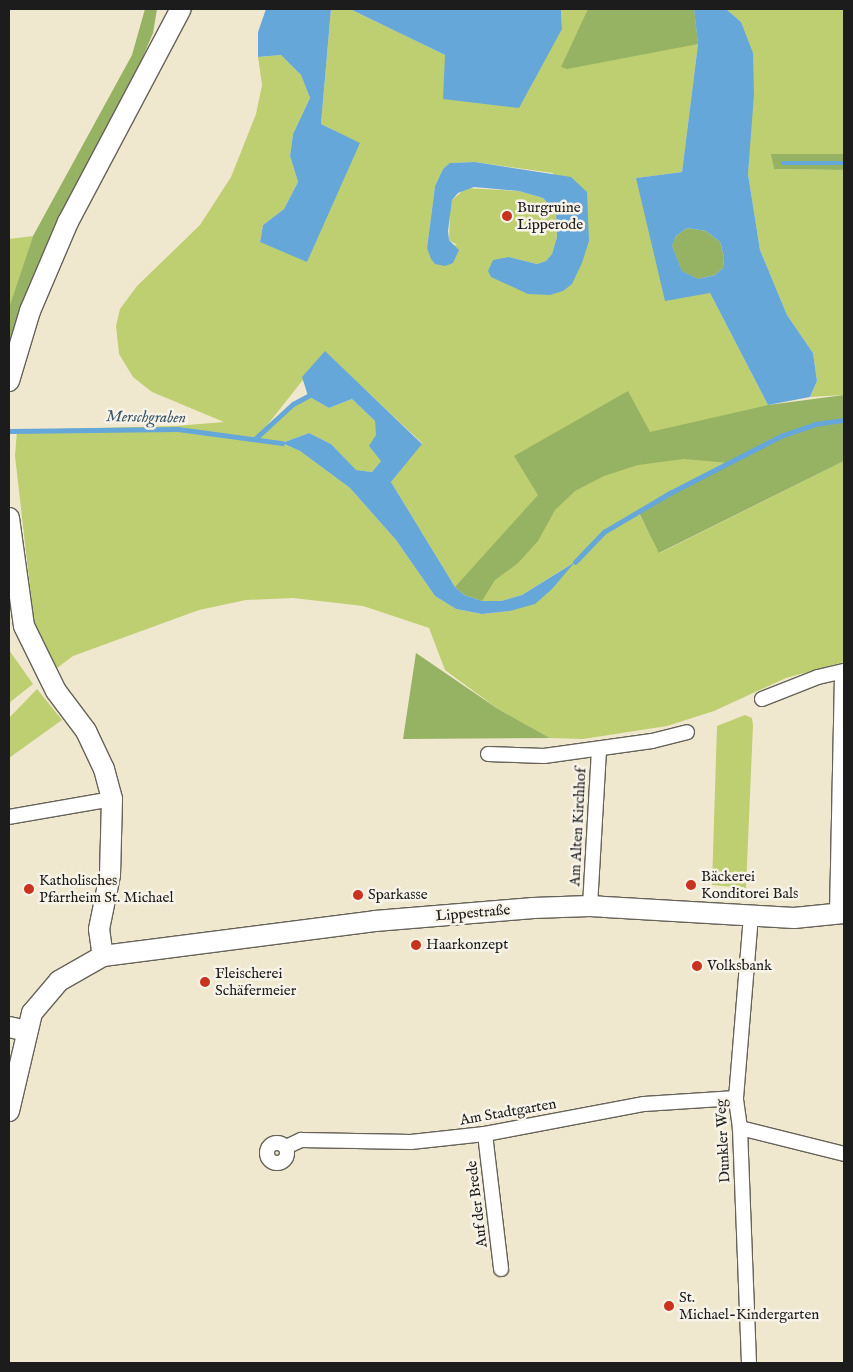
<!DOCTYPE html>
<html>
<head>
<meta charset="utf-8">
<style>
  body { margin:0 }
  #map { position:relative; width:853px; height:1372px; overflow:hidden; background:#f0e8ce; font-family:"IM FELL English",serif }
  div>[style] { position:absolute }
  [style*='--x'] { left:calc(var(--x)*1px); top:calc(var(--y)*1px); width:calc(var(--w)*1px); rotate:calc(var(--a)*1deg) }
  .green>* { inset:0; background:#becf71 }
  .forest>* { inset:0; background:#96b263 }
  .water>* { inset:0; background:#66a7d9 }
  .stream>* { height:4.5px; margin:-2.25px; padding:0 2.25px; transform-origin:2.25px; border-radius:2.25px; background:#66a7d9 }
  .roads { filter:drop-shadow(1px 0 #66635a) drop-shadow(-1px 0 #66635a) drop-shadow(0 1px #66635a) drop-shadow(0 -1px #66635a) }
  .street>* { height:14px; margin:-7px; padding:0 7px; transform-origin:7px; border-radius:7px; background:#fff }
  .street>.ring { margin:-7px; padding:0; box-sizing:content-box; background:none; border:14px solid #fff; border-radius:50% }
  .secondary>* { height:20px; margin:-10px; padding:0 10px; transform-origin:10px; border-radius:10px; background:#fff }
  .dots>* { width:14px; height:14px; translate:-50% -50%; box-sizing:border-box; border:2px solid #f7f3e8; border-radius:50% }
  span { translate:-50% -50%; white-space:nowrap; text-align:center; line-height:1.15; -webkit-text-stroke:5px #f7f3e8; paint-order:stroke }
  .poi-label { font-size:15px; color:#1c1c1c }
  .left { translate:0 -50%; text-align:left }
  .street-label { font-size:15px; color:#1c1c1c }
  .water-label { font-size:16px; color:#3a5468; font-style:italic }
  .frame { position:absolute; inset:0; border:10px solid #1c1c1c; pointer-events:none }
</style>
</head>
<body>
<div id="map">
  <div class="green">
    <div style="clip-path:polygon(evenodd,331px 9px,350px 9px,445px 55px,562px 29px,561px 9px,694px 9px,698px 44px,682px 172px,636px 178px,710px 293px,768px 405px,781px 436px,670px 493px,639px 514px,660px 553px,844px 461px,844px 662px,786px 678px,714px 711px,667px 726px,583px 739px,550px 738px,498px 709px,445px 670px,429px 628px,363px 606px,293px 598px,246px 600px,199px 610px,73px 656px,57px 668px,44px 648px,34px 622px,15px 456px,17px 430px,175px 426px,224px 422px,152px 392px,133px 377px,119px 354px,116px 326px,120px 309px,137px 286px,200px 225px,231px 177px,256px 114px,262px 85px,258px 57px,281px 55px,301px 75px,310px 98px,293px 134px,290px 156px,298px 182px,284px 209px,263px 225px,260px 242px,360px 144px,321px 124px,331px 9px,475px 162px,553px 173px,563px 291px,509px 257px,537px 264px,546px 261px,552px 254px,557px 237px,556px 212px,543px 198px,519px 191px,466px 188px,452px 200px,450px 213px,449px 240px,457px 245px,427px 248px,435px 186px,443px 169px,451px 163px,475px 162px,331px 9px,325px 352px,422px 443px,391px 482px,455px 587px,482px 601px,501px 601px,522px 595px,573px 563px,510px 611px,482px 614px,456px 609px,435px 596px,396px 540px,350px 488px,300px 451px,282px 443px,309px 433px,331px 444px,355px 470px,372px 472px,381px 461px,375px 421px,352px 399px,329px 408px,308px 396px,293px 404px,261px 433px,325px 352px)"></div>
    <div style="clip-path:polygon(726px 9px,844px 9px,844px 154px,772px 154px,774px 169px,844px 170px,844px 395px,810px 397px,817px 381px,813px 353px,787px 315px,760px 250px,748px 174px,749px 135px,741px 22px)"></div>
    <div style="clip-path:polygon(33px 236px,11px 303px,9px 308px,9px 239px)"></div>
    <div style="clip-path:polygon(9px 650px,33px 684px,9px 703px)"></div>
    <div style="clip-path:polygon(37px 689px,62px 720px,9px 758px,9px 718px)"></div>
    <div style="clip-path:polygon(745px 715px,752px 718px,753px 725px,746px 888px,712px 885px,717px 726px)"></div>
  </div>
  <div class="forest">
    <div style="clip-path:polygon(145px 9px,157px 9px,153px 33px,142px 59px,60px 218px,9px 342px,9px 308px,33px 236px,132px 55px)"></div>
    <div style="clip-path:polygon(588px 9px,694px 9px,698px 44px,567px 69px,561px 67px)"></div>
    <div style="clip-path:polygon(771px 154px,844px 154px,844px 170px,774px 169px)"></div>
    <div style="clip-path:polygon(687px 228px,706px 231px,720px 242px,724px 257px,723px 268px,715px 275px,698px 279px,682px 271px,672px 246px,676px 236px)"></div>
    <div style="clip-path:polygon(628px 391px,650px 432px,768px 405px,844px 395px,844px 461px,659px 553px,639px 513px,670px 493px,730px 463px,684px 459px,638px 465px,604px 476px,575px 491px,555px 510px,538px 541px,518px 563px,495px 580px,482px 601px,464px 595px,455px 587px,538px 495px,514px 456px)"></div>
    <div style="clip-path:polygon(416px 653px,498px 709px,550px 738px,403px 739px)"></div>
  </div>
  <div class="water">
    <div style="clip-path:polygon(266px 9px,331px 9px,321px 124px,360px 143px,307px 262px,260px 242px,263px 225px,284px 209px,298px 182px,290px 156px,293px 134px,310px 98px,301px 75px,281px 55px,258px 57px,258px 32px)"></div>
    <div style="clip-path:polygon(350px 9px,561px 9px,562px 29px,519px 108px,443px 99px,445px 55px)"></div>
    <div style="clip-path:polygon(evenodd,694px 9px,726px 9px,741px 22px,753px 53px,754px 94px,748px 174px,760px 250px,787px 315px,813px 353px,817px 381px,810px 397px,768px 405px,710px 293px,665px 301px,636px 178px,682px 172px,698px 44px,694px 9px,687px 228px,706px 231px,720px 242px,724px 257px,723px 268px,715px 275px,698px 279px,682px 271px,672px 246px,676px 236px,687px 228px)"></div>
    <div style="clip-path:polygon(475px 162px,571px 177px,587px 192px,589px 241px,582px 263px,572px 284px,563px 291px,550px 295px,528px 294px,491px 277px,488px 271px,493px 260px,509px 257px,537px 264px,546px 261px,552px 254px,557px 237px,556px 212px,543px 198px,519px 191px,474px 187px,458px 193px,452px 200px,448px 231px,449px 240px,459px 250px,453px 263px,445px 266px,435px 264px,431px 259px,427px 248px,435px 186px,443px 169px,450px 163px)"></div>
    <div style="clip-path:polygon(325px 351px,422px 444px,391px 482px,455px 587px,464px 595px,482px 601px,501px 601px,522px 595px,575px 562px,552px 589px,535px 604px,510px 611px,482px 614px,456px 609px,435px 596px,396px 540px,350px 488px,300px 451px,282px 443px,309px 433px,331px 444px,356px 470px,372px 472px,381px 461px,369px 446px,376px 435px,375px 421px,352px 399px,329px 408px,308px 396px,302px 377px)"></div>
  </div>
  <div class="stream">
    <div style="--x:783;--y:163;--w:61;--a:0"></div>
    <div style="--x:9;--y:431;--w:169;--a:-0.7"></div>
    <div style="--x:178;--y:429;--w:105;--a:7.7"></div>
    <div style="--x:256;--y:438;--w:50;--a:-42.6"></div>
    <div style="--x:293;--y:404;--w:17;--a:-28"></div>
    <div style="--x:575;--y:562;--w:42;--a:-46"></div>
    <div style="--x:604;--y:532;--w:77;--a:-30.6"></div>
    <div style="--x:670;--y:493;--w:125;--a:-27.2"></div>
    <div style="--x:781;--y:436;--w:36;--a:-19"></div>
    <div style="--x:815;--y:424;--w:29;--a:-8"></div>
  </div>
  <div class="roads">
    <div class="street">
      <div style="--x:762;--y:699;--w:60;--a:-21.4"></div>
      <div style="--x:818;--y:677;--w:27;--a:-13"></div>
      <div style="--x:488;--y:754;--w:56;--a:2"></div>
      <div style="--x:544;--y:756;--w:109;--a:-7.9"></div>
      <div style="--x:652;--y:741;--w:36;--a:-14"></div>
      <div style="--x:9;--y:817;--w:105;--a:-9.9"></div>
      <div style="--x:590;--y:906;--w:156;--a:-86.7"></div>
      <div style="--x:837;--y:914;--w:242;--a:-88.8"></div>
      <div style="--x:740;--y:1128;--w:107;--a:14"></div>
      <div style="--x:485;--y:1134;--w:136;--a:83.2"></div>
      <div class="ring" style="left:267px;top:1143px;width:6px;height:6px"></div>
      <div style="--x:286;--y:1147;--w:17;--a:-25"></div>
      <div style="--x:301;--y:1140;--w:110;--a:1"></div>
      <div style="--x:411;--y:1142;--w:74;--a:-6.2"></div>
      <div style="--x:485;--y:1134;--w:162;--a:-10.7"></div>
      <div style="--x:644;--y:1104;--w:92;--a:-3.7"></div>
      <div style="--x:749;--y:1363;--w:235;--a:-92.2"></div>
      <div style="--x:740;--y:1128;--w:30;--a:-98"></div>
      <div style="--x:736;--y:1098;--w:182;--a:-85.3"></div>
    </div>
    <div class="secondary">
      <div style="--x:9;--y:381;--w:73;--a:-73.3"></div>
      <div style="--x:30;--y:311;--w:97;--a:-66.9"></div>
      <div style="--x:68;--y:222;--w:241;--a:-62.1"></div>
      <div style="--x:9;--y:518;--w:109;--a:82.1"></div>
      <div style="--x:24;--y:626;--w:72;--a:63.8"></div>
      <div style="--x:56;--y:691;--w:50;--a:53.1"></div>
      <div style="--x:86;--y:731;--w:42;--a:64.7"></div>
      <div style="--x:104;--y:769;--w:31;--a:75"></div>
      <div style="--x:112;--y:799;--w:76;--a:91.5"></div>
      <div style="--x:110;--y:875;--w:55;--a:101.5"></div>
      <div style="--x:99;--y:929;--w:27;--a:82"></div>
      <div style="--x:9;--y:1027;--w:17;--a:13"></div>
      <div style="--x:9;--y:1111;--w:101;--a:-76.8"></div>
      <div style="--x:32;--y:1013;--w:42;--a:-49.8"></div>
      <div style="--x:59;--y:981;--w:51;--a:-29.6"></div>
      <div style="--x:103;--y:956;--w:274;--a:-7.3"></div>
      <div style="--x:375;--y:921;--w:159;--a:-4.7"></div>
      <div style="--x:533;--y:908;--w:57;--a:-2"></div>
      <div style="--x:590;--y:906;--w:204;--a:3.4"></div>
      <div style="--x:794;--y:918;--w:50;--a:-5.7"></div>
    </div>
  </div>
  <div class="dots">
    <div style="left:507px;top:216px;background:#c8321e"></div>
    <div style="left:691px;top:885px;background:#c8321e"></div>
    <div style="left:29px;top:889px;background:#c8321e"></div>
    <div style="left:358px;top:895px;background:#c8321e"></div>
    <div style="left:416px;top:945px;background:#c8321e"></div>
    <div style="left:697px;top:966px;background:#c8321e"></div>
    <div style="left:205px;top:982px;background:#c8321e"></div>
    <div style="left:669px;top:1306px;background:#c8321e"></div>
  </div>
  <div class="poi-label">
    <span class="left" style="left:517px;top:216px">Burgruine<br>Lipperode</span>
    <span class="left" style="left:701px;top:885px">Bäckerei<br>Konditorei Bals</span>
    <span class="left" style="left:39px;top:889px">Katholisches<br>Pfarrheim St. Michael</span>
    <span class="left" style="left:368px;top:895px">Sparkasse</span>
    <span class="left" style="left:426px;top:945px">Haarkonzept</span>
    <span class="left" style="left:707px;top:966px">Volksbank</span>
    <span class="left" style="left:215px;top:982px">Fleischerei<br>Schäfermeier</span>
    <span class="left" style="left:679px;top:1306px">St.<br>Michael-Kindergarten</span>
  </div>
  <div class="street-label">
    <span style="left:578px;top:827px;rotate:-87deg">Am Alten Kirchhof</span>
    <span style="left:473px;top:913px;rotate:-5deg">Lippestraße</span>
    <span style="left:508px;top:1112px;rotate:-10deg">Am Stadtgarten</span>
    <span style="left:723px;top:1141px;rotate:-93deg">Dunkler Weg</span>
    <span style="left:477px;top:1204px;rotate:-97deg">Auf der Brede</span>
  </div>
  <div class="water-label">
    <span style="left:146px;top:418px;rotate:1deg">Merschgraben</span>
  </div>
  <div class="frame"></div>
</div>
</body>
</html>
